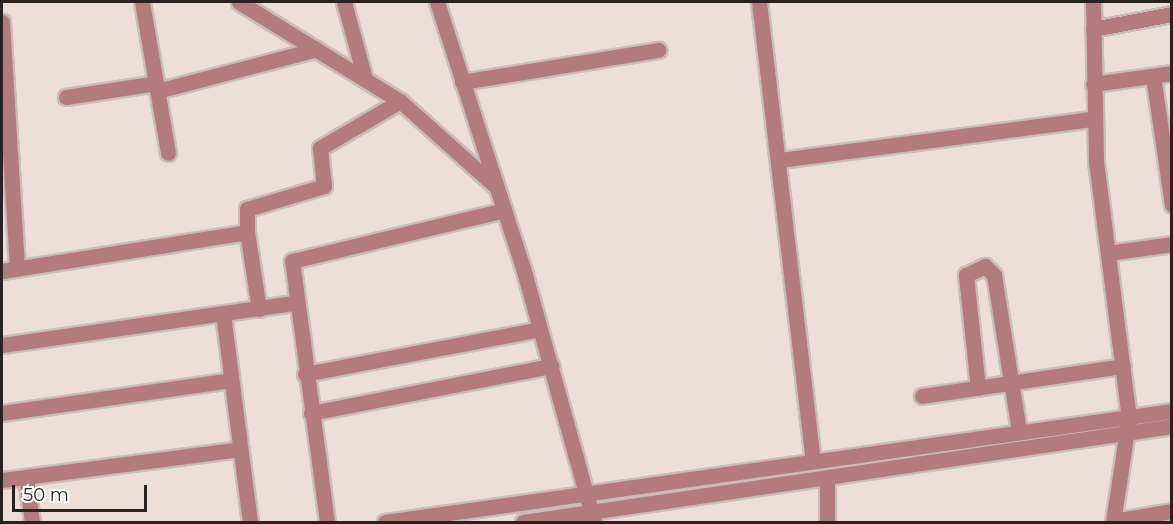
<!DOCTYPE html>
<html>
<head>
<meta charset="utf-8">
<style>
  body { margin:0 }
  #map { position:relative; width:1173px; height:524px; overflow:hidden; background:#eeded8; font-family:Montserrat,sans-serif }
  div>[style] { position:absolute }
  [style*='--x'] { left:calc(var(--x)*1px); top:calc(var(--y)*1px); width:calc(var(--w)*1px); rotate:calc(var(--a)*1deg) }
  .roads { filter:drop-shadow(2px 0 #cabcb7) drop-shadow(-2px 0 #cabcb7) drop-shadow(0 2px #cabcb7) drop-shadow(0 -2px #cabcb7) }
  .minor>* { height:15px; margin:-7.5px; padding:0 7.5px; transform-origin:7.5px; border-radius:7.5px; background:#b47b7d }
  span { translate:-50% -50%; white-space:nowrap; text-align:center; line-height:1.15; -webkit-text-stroke:6px #fff; paint-order:stroke }
  .frame { position:absolute; inset:0; border:3px solid #282220; pointer-events:none }
  .scale { position:absolute; left:12px; top:485px; width:135px; height:27px; box-sizing:border-box; border:3px solid #282220; border-top:0; padding-left:8px; font-size:18px; line-height:21px; white-space:nowrap; color:#282220; -webkit-text-stroke:4px #fff; paint-order:stroke }
</style>
</head>
<body>
<div id="map">
  <div class="roads">
    <div class="minor">
      <div style="--x:142;--y:2;--w:153;--a:80.2"></div>
      <div style="--x:239;--y:2;--w:189;--a:31.6"></div>
      <div style="--x:400;--y:101;--w:126;--a:41.8"></div>
      <div style="--x:344;--y:2;--w:80;--a:74.7"></div>
      <div style="--x:437;--y:2;--w:287;--a:72.1"></div>
      <div style="--x:525;--y:275;--w:256;--a:74.4"></div>
      <div style="--x:759;--y:2;--w:462;--a:83.3"></div>
      <div style="--x:1093;--y:2;--w:159;--a:88.9"></div>
      <div style="--x:1096;--y:161;--w:258;--a:82.7"></div>
      <div style="--x:1129;--y:417;--w:106;--a:98.7"></div>
      <div style="--x:2;--y:22;--w:247;--a:86.5"></div>
      <div style="--x:1093;--y:29;--w:80;--a:-10.8"></div>
      <div style="--x:1153;--y:76;--w:130;--a:81.6"></div>
      <div style="--x:462;--y:82;--w:199;--a:-9.3"></div>
      <div style="--x:1093;--y:84;--w:80;--a:-7.9"></div>
      <div style="--x:157;--y:91;--w:165;--a:-14.7"></div>
      <div style="--x:66;--y:97;--w:91;--a:-8.8"></div>
      <div style="--x:780;--y:160;--w:316;--a:-7.5"></div>
      <div style="--x:247;--y:232;--w:23;--a:-90"></div>
      <div style="--x:247;--y:209;--w:80;--a:-16.6"></div>
      <div style="--x:324;--y:186;--w:38;--a:-96"></div>
      <div style="--x:320;--y:148;--w:93;--a:-30.4"></div>
      <div style="--x:1108;--y:253;--w:65;--a:-8"></div>
      <div style="--x:2;--y:271;--w:248;--a:-9"></div>
      <div style="--x:247;--y:232;--w:78;--a:81.1"></div>
      <div style="--x:223;--y:314;--w:210;--a:82.6"></div>
      <div style="--x:2;--y:345;--w:296;--a:-8.2"></div>
      <div style="--x:305;--y:374;--w:239;--a:-10.8"></div>
      <div style="--x:978;--y:388;--w:114;--a:-96.1"></div>
      <div style="--x:966;--y:275;--w:21;--a:-25"></div>
      <div style="--x:985;--y:266;--w:13;--a:45"></div>
      <div style="--x:994;--y:275;--w:158;--a:80.9"></div>
      <div style="--x:922;--y:396;--w:203;--a:-8.5"></div>
      <div style="--x:2;--y:413;--w:231;--a:-8.2"></div>
      <div style="--x:311;--y:413;--w:245;--a:-11.1"></div>
      <div style="--x:26;--y:477;--w:45;--a:82.4"></div>
      <div style="--x:827;--y:477;--w:45;--a:90"></div>
      <div style="--x:2;--y:480;--w:240;--a:-7.4"></div>
      <div style="--x:1114;--y:521;--w:59;--a:-9.8"></div>
      <div style="--x:327;--y:522;--w:263;--a:-97.6"></div>
      <div style="--x:292;--y:261;--w:218;--a:-13.5"></div>
      <div style="--x:385;--y:522;--w:795;--a:-8.03"></div>
      <div style="--x:523;--y:522;--w:656;--a:-8.41"></div>
    </div>
  </div>
  <div class="frame"></div>
  <div class="scale">50 m</div>
</div>
</body>
</html>
